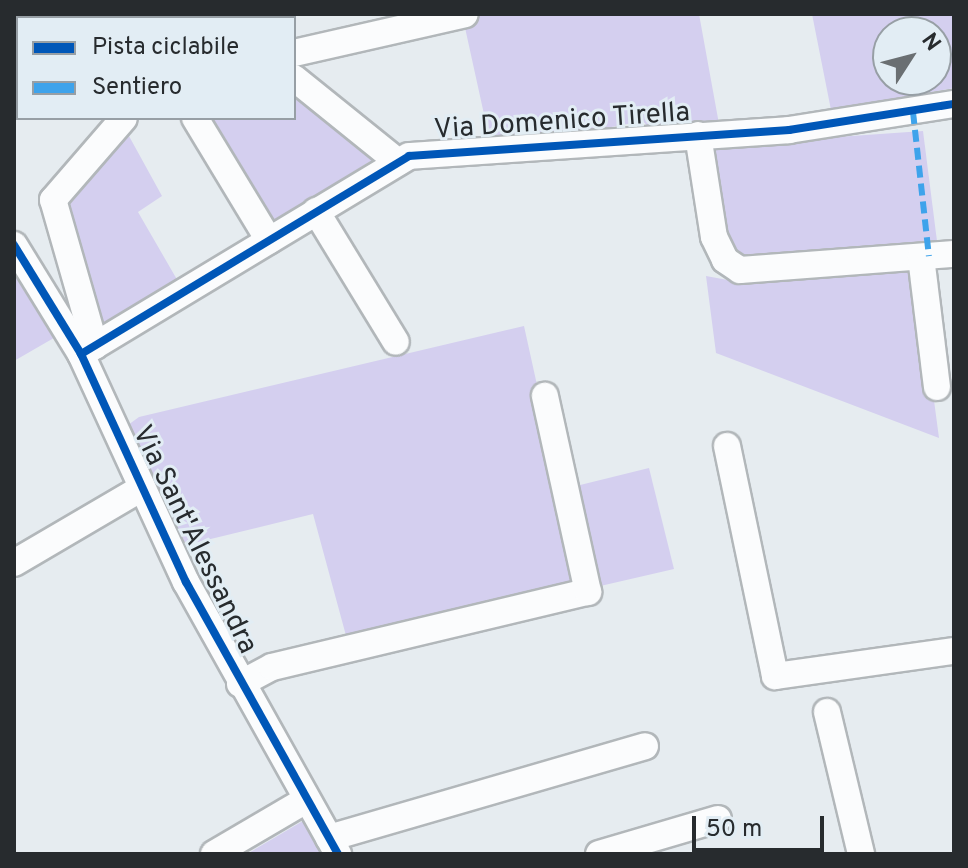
<!DOCTYPE html>
<html>
<head>
<meta charset="utf-8">
<style>
  body { margin:0 }
  #map { position:relative; width:968px; height:868px; overflow:hidden; background:#e6ecf0; font-family:Overpass,sans-serif }
  div>[style] { position:absolute }
  [style*='--x'] { left:calc(var(--x)*1px); top:calc(var(--y)*1px); width:calc(var(--w)*1px); rotate:calc(var(--a)*1deg) }
  .green>* { inset:0; background:#d4cfef }
  .roads { filter:drop-shadow(2px 0 #b2b7ba) drop-shadow(-2px 0 #b2b7ba) drop-shadow(0 2px #b2b7ba) drop-shadow(0 -2px #b2b7ba) }
  .minor>* { height:26px; margin:-13px; padding:0 13px; transform-origin:13px; border-radius:13px; background:#fbfcfd }
  .quiet>* { height:6px; margin-top:-3px; transform-origin:0; background:repeating-linear-gradient(90deg,#3ea3eb 0 12px,transparent 0 18px) }
  .cycleway>* { height:8px; margin:-4px; padding:0 4px; transform-origin:4px; border-radius:4px; background:#0057b8 }
  span { translate:-50% -50%; white-space:nowrap; text-align:center; line-height:1.15; -webkit-text-stroke:6px #e2edf4; paint-order:stroke }
  .street-label { font-size:28px; color:#272b2e }
  .frame { position:absolute; inset:0; border:16px solid #272b2e; pointer-events:none }
  .legend { position:absolute; left:16px; top:16px; width:280px; height:104px; box-sizing:border-box; background:#e2edf4; border:2px solid #979fa5; margin:0; padding:10px 14px; list-style:none; font-size:24px; color:#272b2e }
  .legend li { display:flex; align-items:center; gap:16px; height:40px }
  .legend b { width:40px; border:2px solid #979fa5 }
  .north { position:absolute; left:872px; top:16px; width:80px; height:80px; box-sizing:border-box; background:#e2edf4; border:2px solid #979fa5; border-radius:50%; rotate:54deg; font-size:22px; font-weight:700; line-height:32px; text-align:center; color:#272b2e }
  .north::after { content:''; display:block; margin:auto; width:28px; height:36px; background:#6a6f72; clip-path:polygon(50% 0,100% 100%,50% 72%,0 100%) }
  .scale { position:absolute; left:692px; top:816px; width:132px; height:36px; box-sizing:border-box; border:4px solid #272b2e; border-top:0; padding-left:10px; font-size:24px; line-height:28px; white-space:nowrap; color:#272b2e; -webkit-text-stroke:6px #e2edf4; paint-order:stroke }
</style>
</head>
<body>
<div id="map">
  <div class="green">
    <div style="clip-path:polygon(462px 14px,699px 14px,719px 124px,648px 127px,643px 121px,559px 137px,489px 137px)"></div>
    <div style="clip-path:polygon(evenodd,812px 14px,954px 14px,954px 88px,831px 110px,812px 14px,936px 32px,936px 80px,888px 80px,888px 32px,936px 32px)"></div>
    <div style="clip-path:polygon(294px 89px,372px 160px,270px 227px,205px 118px,294px 118px)"></div>
    <div style="clip-path:polygon(124px 127px,162px 196px,138px 212px,179px 283px,96px 334px,62px 199px)"></div>
    <div style="clip-path:polygon(923px 131px,938px 249px,754px 267px,733px 257px,708px 146px)"></div>
    <div style="clip-path:polygon(14px 261px,59px 335px,14px 361px)"></div>
    <div style="clip-path:polygon(916px 265px,939px 438px,716px 353px,706px 276px,744px 283px)"></div>
    <div style="clip-path:polygon(524px 326px,580px 580px,348px 643px,313px 514px,186px 545px,128px 425px,139px 417px)"></div>
    <div style="clip-path:polygon(649px 468px,674px 569px,596px 587px,572px 487px)"></div>
    <div style="clip-path:polygon(308px 818px,329px 854px,247px 854px)"></div>
  </div>
  <div class="roads">
    <div class="minor">
      <div style="--x:294;--y:53;--w:175;--a:-12.8"></div>
      <div style="--x:294;--y:78;--w:134;--a:38.9"></div>
      <div style="--x:195;--y:118;--w:143;--a:58.8"></div>
      <div style="--x:698;--y:135;--w:103;--a:81.1"></div>
      <div style="--x:714;--y:237;--w:25;--a:64"></div>
      <div style="--x:725;--y:260;--w:18;--a:34"></div>
      <div style="--x:740;--y:270;--w:215;--a:-4.3"></div>
      <div style="--x:316;--y:211;--w:153;--a:58.6"></div>
      <div style="--x:14;--y:245;--w:128;--a:58.4"></div>
      <div style="--x:81;--y:354;--w:251;--a:65.3"></div>
      <div style="--x:186;--y:582;--w:312;--a:60.8"></div>
      <div style="--x:921;--y:257;--w:131;--a:83"></div>
      <div style="--x:95;--y:346;--w:152;--a:-106"></div>
      <div style="--x:53;--y:200;--w:108;--a:-49.1"></div>
      <div style="--x:81;--y:354;--w:383;--a:-31.1"></div>
      <div style="--x:409;--y:156;--w:381;--a:-3.9"></div>
      <div style="--x:789;--y:130;--w:167;--a:-9"></div>
      <div style="--x:727;--y:446;--w:235;--a:78.2"></div>
      <div style="--x:775;--y:676;--w:181;--a:-8"></div>
      <div style="--x:14;--y:563;--w:148;--a:-30.4"></div>
      <div style="--x:240;--y:684;--w:36;--a:-28"></div>
      <div style="--x:272;--y:667;--w:325;--a:-13.4"></div>
      <div style="--x:588;--y:592;--w:201;--a:-102.4"></div>
      <div style="--x:827;--y:712;--w:146;--a:76.5"></div>
      <div style="--x:329;--y:838;--w:329;--a:-16.2"></div>
      <div style="--x:214;--y:854;--w:107;--a:-30.4"></div>
      <div style="--x:599;--y:854;--w:124;--a:-16.4"></div>
    </div>
  </div>
  <div class="quiet">
    <div style="--x:913;--y:112;--w:145;--a:83.7"></div>
  </div>
  <div class="cycleway">
    <div style="--x:14;--y:245;--w:128;--a:58.4"></div>
    <div style="--x:81;--y:354;--w:251;--a:65.3"></div>
    <div style="--x:186;--y:582;--w:312;--a:60.8"></div>
    <div style="--x:81;--y:354;--w:383;--a:-31.1"></div>
    <div style="--x:409;--y:156;--w:381;--a:-3.9"></div>
    <div style="--x:789;--y:130;--w:167;--a:-9"></div>
  </div>
  <div class="street-label">
    <span style="left:562px;top:122px;rotate:-4deg">Via Domenico Tirella</span>
    <span style="left:194px;top:540px;rotate:64deg">Via Sant'Alessandra</span>
  </div>
  <div class="frame"></div>
  <ul class="legend">
  <li><b style="height:10px;background:#0057b8"></b>Pista ciclabile</li>
  <li><b style="height:10px;background:#3ea3eb"></b>Sentiero</li>
  </ul>
  <div class="north">N</div>
  <div class="scale">50 m</div>
</div>
</body>
</html>
